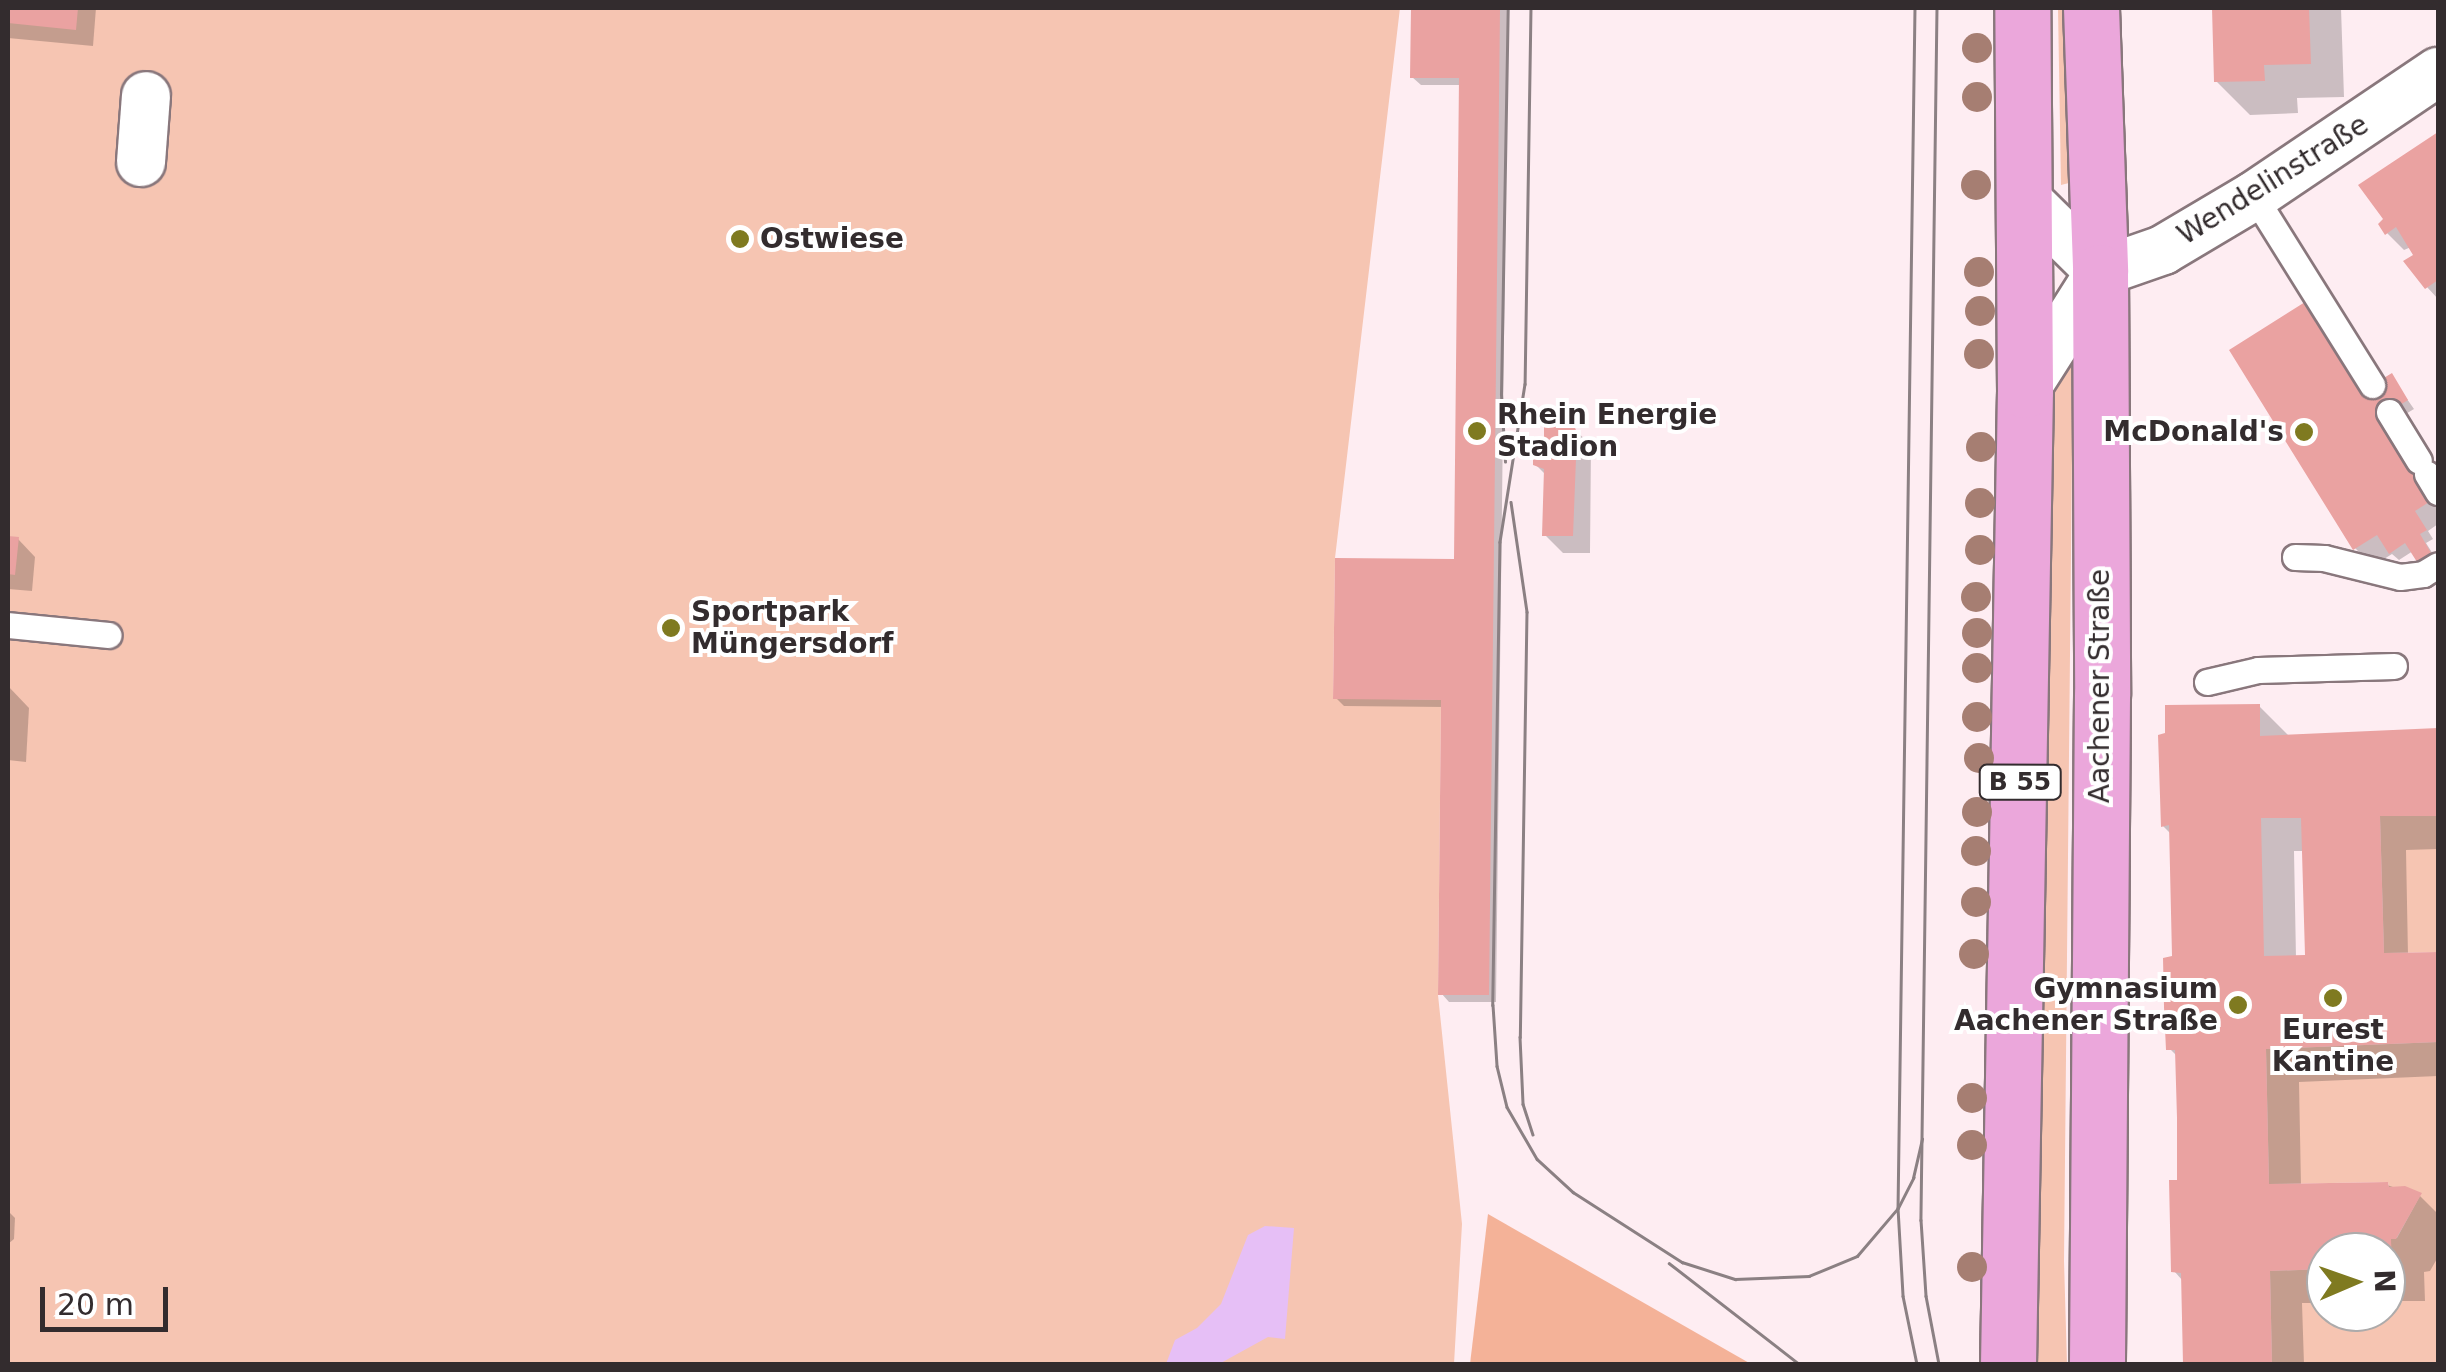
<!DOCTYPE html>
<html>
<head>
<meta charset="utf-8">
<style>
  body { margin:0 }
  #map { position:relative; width:2446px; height:1372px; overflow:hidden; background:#feedf2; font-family:"DejaVu Sans",sans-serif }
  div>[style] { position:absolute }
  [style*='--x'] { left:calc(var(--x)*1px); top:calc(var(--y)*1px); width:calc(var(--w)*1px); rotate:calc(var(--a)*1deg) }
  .green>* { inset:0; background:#f6c5b2 }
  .forest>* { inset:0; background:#f4b298 }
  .water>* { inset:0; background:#e6bff6 }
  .shadow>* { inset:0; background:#0003 }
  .building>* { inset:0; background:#eaa2a1 }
  .roads { filter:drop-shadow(2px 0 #89777c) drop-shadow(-2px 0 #89777c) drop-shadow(0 2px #89777c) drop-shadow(0 -2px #89777c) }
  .lane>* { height:25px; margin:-12.5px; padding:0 12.5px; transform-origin:12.5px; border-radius:12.5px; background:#fff }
  .street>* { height:48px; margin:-24px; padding:0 24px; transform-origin:24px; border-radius:24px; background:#fff }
  .primary>* { height:55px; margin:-27.5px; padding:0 27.5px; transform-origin:27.5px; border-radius:27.5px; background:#eba7db }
  .tram>* { height:2.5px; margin:-1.25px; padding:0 1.25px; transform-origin:1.25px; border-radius:1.25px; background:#8b8083 }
  .trees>* { width:30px; height:30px; margin:-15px; border-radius:50%; background:#a67e72 }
  .dots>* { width:28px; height:28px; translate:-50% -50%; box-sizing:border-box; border:5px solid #fff; border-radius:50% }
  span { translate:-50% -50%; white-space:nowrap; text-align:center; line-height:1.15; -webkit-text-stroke:8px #fff; paint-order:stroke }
  .shield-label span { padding:2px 8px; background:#fff; border:2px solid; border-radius:8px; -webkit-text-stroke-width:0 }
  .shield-label { font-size:25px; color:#332c2e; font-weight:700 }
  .street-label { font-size:28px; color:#332c2e }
  .poi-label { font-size:28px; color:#332c2e; font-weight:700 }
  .left { translate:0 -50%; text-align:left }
  .right { translate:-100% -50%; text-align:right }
  .frame { position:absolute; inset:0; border:10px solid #332c2e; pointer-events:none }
  .north { position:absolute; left:2306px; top:1232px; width:100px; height:100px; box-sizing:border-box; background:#fff; border:2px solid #adabab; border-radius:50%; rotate:88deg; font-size:28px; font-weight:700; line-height:40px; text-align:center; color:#332c2e }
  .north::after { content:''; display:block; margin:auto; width:35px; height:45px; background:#7f7a20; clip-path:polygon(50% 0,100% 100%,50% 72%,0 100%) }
  .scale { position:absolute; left:40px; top:1287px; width:128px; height:45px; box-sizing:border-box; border:5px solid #332c2e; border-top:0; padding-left:12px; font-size:30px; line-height:35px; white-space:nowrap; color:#332c2e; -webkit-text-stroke:8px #fff; paint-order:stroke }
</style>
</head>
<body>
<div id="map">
  <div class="green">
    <div style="clip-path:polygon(8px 8px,1400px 8px,1335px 558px,1333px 698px,1441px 700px,1438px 995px,1462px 1224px,1454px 1364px,8px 1364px)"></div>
    <div style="clip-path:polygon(2058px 8px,2068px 8px,2073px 182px,2061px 185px)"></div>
    <div style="clip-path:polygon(2073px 352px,2064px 1261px,2067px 1364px,2033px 1364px,2052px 379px)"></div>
    <div style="clip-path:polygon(2380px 816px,2438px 816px,2438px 952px,2384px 953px)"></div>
    <div style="clip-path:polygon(2438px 1042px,2438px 1364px,2272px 1364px,2270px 1271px,2326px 1269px,2326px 1312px,2386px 1312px,2391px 1239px,2397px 1238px,2421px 1194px,2389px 1187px,2388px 1182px,2269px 1184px,2266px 1049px)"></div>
  </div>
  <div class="forest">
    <div style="clip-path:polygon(1488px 1214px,1751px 1364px,1470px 1364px)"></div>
  </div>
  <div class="water">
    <div style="clip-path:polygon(1265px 1226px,1294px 1228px,1285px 1339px,1268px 1337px,1219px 1364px,1166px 1364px,1175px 1340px,1197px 1328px,1221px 1304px,1248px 1235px)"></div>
  </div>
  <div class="shadow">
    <div style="clip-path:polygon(8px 8px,96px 8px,93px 46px,8px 38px)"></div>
    <div style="clip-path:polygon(1413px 8px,1508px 8px,1496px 1002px,1449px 1002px,1441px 993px,1444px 707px,1344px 706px,1336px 698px,1457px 561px,1462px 85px,1421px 85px,1412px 77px)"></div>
    <div style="clip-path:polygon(2214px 8px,2341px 8px,2344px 97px,2297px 98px,2298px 113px,2250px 115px,2216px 81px)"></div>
    <div style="clip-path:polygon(2438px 135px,2438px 299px,2427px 287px,2411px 247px,2404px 250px,2387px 233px,2386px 220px,2362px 186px)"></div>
    <div style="clip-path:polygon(2391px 376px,2414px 409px,2394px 421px,2436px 466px,2438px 524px,2428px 531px,2433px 539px,2426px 543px,2438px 562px,2427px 569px,2413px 551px,2399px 560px,2392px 554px,2373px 566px,2355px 548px,2373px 387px)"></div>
    <div style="clip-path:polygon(1573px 428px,1591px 445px,1590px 553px,1563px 553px,1545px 535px,1546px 475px,1535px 464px)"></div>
    <div style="clip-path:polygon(8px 538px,18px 539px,35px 557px,32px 591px,8px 589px)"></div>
    <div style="clip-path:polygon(8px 686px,29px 708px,26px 762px,8px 760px)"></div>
    <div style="clip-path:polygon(evenodd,2259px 706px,2290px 737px,2438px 731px,2438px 849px,2406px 850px,2408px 955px,2438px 954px,2438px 1076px,2299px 1082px,2301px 1186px,2387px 1185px,2420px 1196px,2438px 1214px,2438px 1257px,2430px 1271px,2424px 1272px,2425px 1301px,2386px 1301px,2386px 1252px,2326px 1252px,2326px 1303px,2302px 1303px,2304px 1364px,2185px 1364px,2183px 1281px,2174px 1271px,2180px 1182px,2178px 1057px,2169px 1048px,2174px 959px,2172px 835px,2163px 826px,2259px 706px,2294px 851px,2304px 851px,2310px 957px,2296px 958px,2294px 851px)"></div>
    <div style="clip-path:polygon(8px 1211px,15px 1218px,14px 1239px,8px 1244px)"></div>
  </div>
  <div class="building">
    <div style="clip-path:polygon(8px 8px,78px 8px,76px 30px,8px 23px)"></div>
    <div style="clip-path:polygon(1411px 8px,1500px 8px,1489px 995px,1438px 995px,1441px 700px,1333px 699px,1335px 558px,1454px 559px,1459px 78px,1410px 78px)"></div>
    <div style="clip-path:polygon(2212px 8px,2309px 8px,2311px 64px,2264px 65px,2265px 81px,2214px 82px)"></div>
    <div style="clip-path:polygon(2438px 132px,2438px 280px,2425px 289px,2403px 261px,2413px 255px,2396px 227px,2385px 235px,2378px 224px,2383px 219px,2358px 185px)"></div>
    <div style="clip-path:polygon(2313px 297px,2369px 387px,2392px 373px,2408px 400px,2389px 412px,2436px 469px,2437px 497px,2415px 511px,2427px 530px,2420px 534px,2431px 553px,2417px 562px,2405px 543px,2389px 554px,2377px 535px,2353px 550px,2229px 350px)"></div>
    <div style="clip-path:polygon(1544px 425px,1574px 425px,1577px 433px,1573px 536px,1542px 536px,1544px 469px,1533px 465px,1533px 451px,1544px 447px)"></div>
    <div style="clip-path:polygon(8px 536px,19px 537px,15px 575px,8px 574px)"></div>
    <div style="clip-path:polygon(evenodd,2260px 704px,2260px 736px,2438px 728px,2438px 816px,2380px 816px,2384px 953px,2438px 952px,2438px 1042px,2266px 1049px,2269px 1184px,2388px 1182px,2389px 1187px,2405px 1186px,2422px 1193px,2396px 1239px,2391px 1239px,2392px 1268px,2386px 1268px,2386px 1252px,2326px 1252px,2326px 1269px,2270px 1271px,2272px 1364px,2183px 1364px,2181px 1273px,2171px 1272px,2169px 1180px,2177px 1180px,2177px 1118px,2175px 1050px,2166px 1050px,2164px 1007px,2163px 958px,2172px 956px,2169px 825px,2161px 827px,2158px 735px,2165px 733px,2165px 705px,2260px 704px,2261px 818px,2301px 818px,2305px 955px,2264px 956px,2261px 818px)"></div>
  </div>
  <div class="roads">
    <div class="lane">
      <div style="--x:2254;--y:196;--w:223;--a:58"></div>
      <div style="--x:2389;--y:412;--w:57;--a:58.5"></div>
      <div style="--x:2427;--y:474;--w:21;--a:59"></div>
      <div style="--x:2295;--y:557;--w:29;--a:2"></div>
      <div style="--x:2324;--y:558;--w:78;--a:14"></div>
      <div style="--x:2400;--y:577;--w:23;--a:-7"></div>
      <div style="--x:2423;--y:574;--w:17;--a:-31"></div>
      <div style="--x:8;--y:625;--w:101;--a:5.7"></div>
      <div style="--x:2207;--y:682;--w:52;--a:-13.2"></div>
      <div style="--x:2258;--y:670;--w:136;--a:-1.7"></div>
    </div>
    <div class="street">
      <div style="--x:141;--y:162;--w:66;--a:-85.7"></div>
      <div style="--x:2026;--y:199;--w:104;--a:44.6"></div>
      <div style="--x:2025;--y:390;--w:140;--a:-57.6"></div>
      <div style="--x:2100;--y:272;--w:67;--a:-19.2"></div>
      <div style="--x:2163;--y:250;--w:106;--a:-30.7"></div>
      <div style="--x:2254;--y:196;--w:222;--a:-34"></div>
    </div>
    <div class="primary">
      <div style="--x:2091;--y:8;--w:264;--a:88"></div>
      <div style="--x:2100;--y:272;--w:423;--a:89.7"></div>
      <div style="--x:2102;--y:695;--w:669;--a:90.43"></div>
      <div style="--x:2008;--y:1364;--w:974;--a:-89"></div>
      <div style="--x:2025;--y:390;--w:382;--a:-90.4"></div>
    </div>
  </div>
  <div class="tram">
    <div style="--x:1531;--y:8;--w:376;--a:90.9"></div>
    <div style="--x:1525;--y:384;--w:160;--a:99"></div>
    <div style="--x:1500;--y:542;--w:463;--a:90.9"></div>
    <div style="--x:1493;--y:1005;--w:61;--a:86.2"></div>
    <div style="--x:1497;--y:1066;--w:42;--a:76.3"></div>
    <div style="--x:1507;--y:1107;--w:60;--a:60"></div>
    <div style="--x:1537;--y:1159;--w:49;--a:42.5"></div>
    <div style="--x:1573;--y:1192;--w:130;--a:32.7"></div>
    <div style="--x:1682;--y:1262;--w:56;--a:17.8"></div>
    <div style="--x:1735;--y:1279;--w:74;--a:-2.3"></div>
    <div style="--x:1809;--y:1276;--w:52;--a:-22.6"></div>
    <div style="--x:1857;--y:1256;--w:63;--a:-49.5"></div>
    <div style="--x:1898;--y:1208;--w:34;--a:-63"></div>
    <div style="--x:1913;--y:1178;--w:40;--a:-77"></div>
    <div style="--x:1915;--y:8;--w:1200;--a:90.81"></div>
    <div style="--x:1898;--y:1208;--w:88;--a:86.7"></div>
    <div style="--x:1903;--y:1296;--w:69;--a:78.4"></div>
    <div style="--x:1937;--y:8;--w:1212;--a:90.76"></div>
    <div style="--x:1921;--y:1220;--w:76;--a:86.2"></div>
    <div style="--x:1926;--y:1296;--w:69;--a:79.2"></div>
    <div style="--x:1505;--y:462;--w:68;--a:-93.4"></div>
    <div style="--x:1501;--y:394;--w:386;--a:-89"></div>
    <div style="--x:1511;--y:502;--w:111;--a:81.7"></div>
    <div style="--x:1527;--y:612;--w:425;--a:90.9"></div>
    <div style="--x:1520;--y:1037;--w:67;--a:87.4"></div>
    <div style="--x:1523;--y:1104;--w:32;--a:72"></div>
    <div style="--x:1669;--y:1263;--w:165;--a:37.8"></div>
  </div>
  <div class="trees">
    <div style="left:1977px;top:48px"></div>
    <div style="left:1977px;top:97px"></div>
    <div style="left:1976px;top:185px"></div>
    <div style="left:1979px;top:272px"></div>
    <div style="left:1980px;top:311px"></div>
    <div style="left:1979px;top:354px"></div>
    <div style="left:1981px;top:447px"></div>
    <div style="left:1980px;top:503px"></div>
    <div style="left:1980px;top:550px"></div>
    <div style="left:1976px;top:597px"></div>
    <div style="left:1977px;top:633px"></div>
    <div style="left:1977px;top:668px"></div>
    <div style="left:1977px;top:717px"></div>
    <div style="left:1979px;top:758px"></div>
    <div style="left:1977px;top:812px"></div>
    <div style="left:1976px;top:851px"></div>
    <div style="left:1976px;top:902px"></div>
    <div style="left:1974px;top:954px"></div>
    <div style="left:1972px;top:1098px"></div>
    <div style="left:1972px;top:1145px"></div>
    <div style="left:1972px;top:1267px"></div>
  </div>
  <div class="dots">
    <div style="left:740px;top:239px;background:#7f7a20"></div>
    <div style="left:1477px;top:431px;background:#7f7a20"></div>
    <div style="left:2304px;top:432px;background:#7f7a20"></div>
    <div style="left:671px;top:628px;background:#7f7a20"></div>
    <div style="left:2333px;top:998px;background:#7f7a20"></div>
    <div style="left:2238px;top:1005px;background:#7f7a20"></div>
  </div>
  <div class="shield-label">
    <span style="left:2020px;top:782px">B 55</span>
  </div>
  <div class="street-label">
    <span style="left:2273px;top:180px;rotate:-32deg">Wendelinstraße</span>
    <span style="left:2100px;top:686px;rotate:-90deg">Aachener Straße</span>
  </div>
  <div class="poi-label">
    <span class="left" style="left:760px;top:239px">Ostwiese</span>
    <span class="left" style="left:1497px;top:431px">Rhein Energie<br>Stadion</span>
    <span class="right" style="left:2284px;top:432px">McDonald's</span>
    <span class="left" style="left:691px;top:628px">Sportpark<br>Müngersdorf</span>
    <span class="right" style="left:2218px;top:1005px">Gymnasium<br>Aachener Straße</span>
    <span style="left:2333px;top:1046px">Eurest<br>Kantine</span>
  </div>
  <div class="frame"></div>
  <div class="north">N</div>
  <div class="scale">20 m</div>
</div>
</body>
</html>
